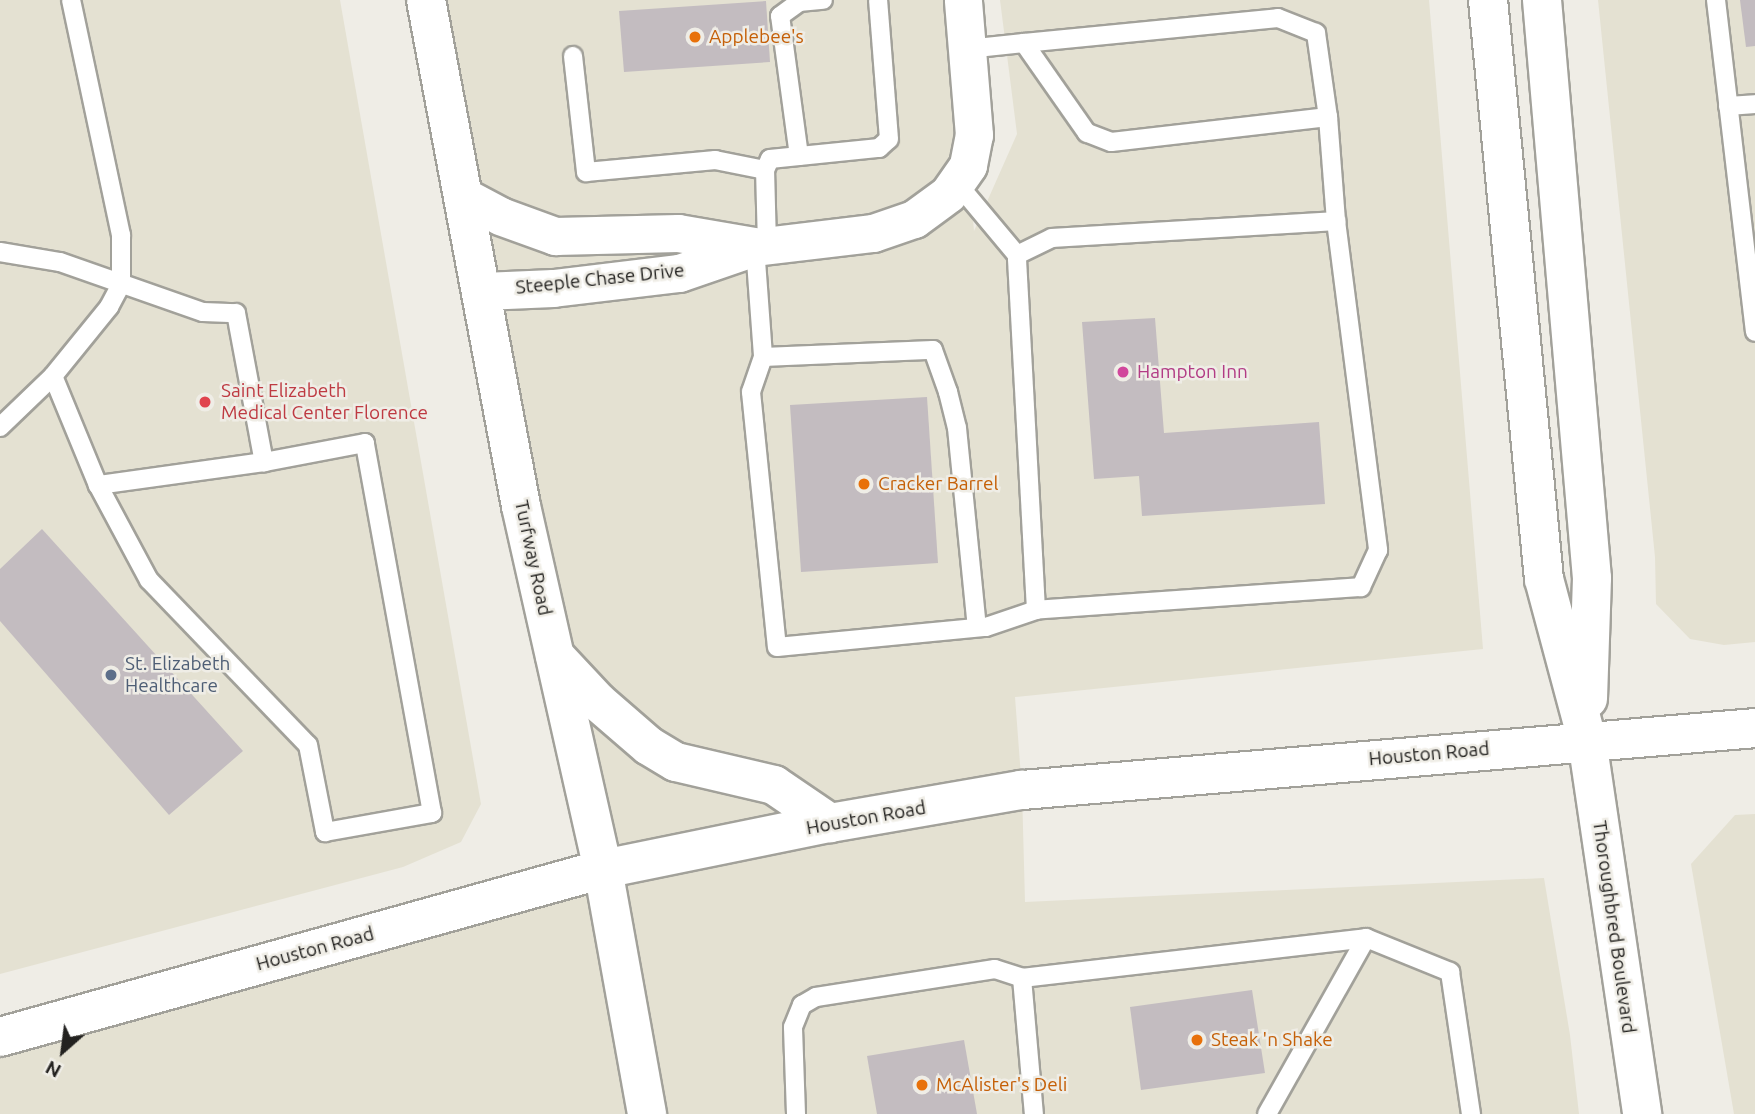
<!DOCTYPE html>
<html>
<head>
<meta charset="utf-8">
<style>
  body { margin:0 }
  #map { position:relative; width:1755px; height:1114px; overflow:hidden; background:#efede6; font-family:Ubuntu,sans-serif }
  div>[style] { position:absolute }
  [style*='--x'] { left:calc(var(--x)*1px); top:calc(var(--y)*1px); width:calc(var(--w)*1px); rotate:calc(var(--a)*1deg) }
  .built>* { inset:0; background:#e4e1d2 }
  .building>* { inset:0; background:#c3bcc0 }
  .roads { filter:drop-shadow(2px 0 #a2a19a) drop-shadow(-2px 0 #a2a19a) drop-shadow(0 2px #a2a19a) drop-shadow(0 -2px #a2a19a) }
  .service>* { height:18px; margin:-9px; padding:0 9px; transform-origin:9px; border-radius:9px; background:#fff }
  .minor>* { height:37px; margin:-18.5px; padding:0 18.5px; transform-origin:18.5px; border-radius:18.5px; background:#fff }
  .secondary>* { height:38px; margin:-19px; padding:0 19px; transform-origin:19px; border-radius:19px; background:#fff }
  .primary>* { height:38px; margin:-19px; padding:0 19px; transform-origin:19px; border-radius:19px; background:#fff }
  .motorway>* { height:38px; margin:-19px; padding:0 19px; transform-origin:19px; border-radius:19px; background:#fff }
  .dots>* { width:19px; height:19px; translate:-50% -50%; box-sizing:border-box; border:4px solid #efede6; border-radius:50% }
  span { translate:-50% -50%; white-space:nowrap; text-align:center; line-height:1.15; -webkit-text-stroke:5px #efede6; paint-order:stroke }
  .food-label { font-size:19px; color:#c56008 }
  .left { translate:0 -50%; text-align:left }
  .street-label { font-size:19px; color:#232220 }
  .hotel-label { font-size:19px; color:#b23c85 }
  .health-label { font-size:19px; color:#be3a42 }
  .service-label { font-size:19px; color:#4e5e75 }
  .north { position:absolute; left:28px; top:1016px; width:70px; height:70px; -webkit-text-stroke:5px #efede6; paint-order:stroke; rotate:208deg; font-size:19px; font-weight:700; line-height:28px; text-align:center; color:#232220 }
  .north::after { content:''; display:block; margin:auto; width:24px; height:32px; background:#232220; clip-path:polygon(50% 0,100% 100%,50% 72%,0 100%) }
</style>
</head>
<body>
<div id="map">
  <div class="built">
    <div style="clip-path:polygon(0 0,340px 0,481px 804px,461px 842px,403px 867px,0 974px)"></div>
    <div style="clip-path:polygon(426px 0,963px 0,968px 165px,974px 231px,1017px 134px,1000px 0,1429px 0,1483px 649px,1015px 697px,1022px 790px,1025px 902px,1544px 878px,1570px 1035px,1579px 1114px,0 1114px,0 1037px,602px 869px)"></div>
    <div style="clip-path:polygon(1598px 0,1755px 0,1755px 642px,1724px 645px,1690px 639px,1656px 604px,1655px 557px)"></div>
    <div style="clip-path:polygon(1755px 814px,1755px 1114px,1734px 1114px,1691px 864px,1735px 815px)"></div>
  </div>
  <div class="building">
    <div style="clip-path:polygon(1740px 0,1755px 0,1755px 46px,1746px 47px)"></div>
    <div style="clip-path:polygon(766px 1px,770px 62px,624px 72px,619px 11px)"></div>
    <div style="clip-path:polygon(1155px 318px,1164px 433px,1319px 422px,1325px 504px,1142px 516px,1139px 476px,1094px 479px,1082px 322px)"></div>
    <div style="clip-path:polygon(927px 397px,938px 563px,801px 572px,790px 405px)"></div>
    <div style="clip-path:polygon(42px 529px,243px 751px,169px 815px,0 621px,0 569px)"></div>
    <div style="clip-path:polygon(1252px 990px,1265px 1073px,1141px 1090px,1130px 1007px)"></div>
    <div style="clip-path:polygon(964px 1040px,977px 1114px,877px 1114px,867px 1056px)"></div>
  </div>
  <div class="roads">
    <div class="service">
      <div style="--x:1716;--y:0;--w:334;--a:83.3"></div>
      <div style="--x:967;--y:49;--w:57;--a:-6"></div>
      <div style="--x:1024;--y:43;--w:255;--a:-5.6"></div>
      <div style="--x:1278;--y:18;--w:41;--a:21.5"></div>
      <div style="--x:1316;--y:33;--w:85;--a:81.9"></div>
      <div style="--x:1328;--y:117;--w:218;--a:173.4"></div>
      <div style="--x:1111;--y:142;--w:26;--a:-159"></div>
      <div style="--x:1087;--y:133;--w:110;--a:-125"></div>
      <div style="--x:573;--y:56;--w:117;--a:83.6"></div>
      <div style="--x:586;--y:172;--w:130;--a:-5.3"></div>
      <div style="--x:715;--y:160;--w:51;--a:11.3"></div>
      <div style="--x:1728;--y:106;--w:27;--a:-4"></div>
      <div style="--x:1328;--y:117;--w:104;--a:85.6"></div>
      <div style="--x:799;--y:156;--w:141;--a:-97.7"></div>
      <div style="--x:780;--y:16;--w:24;--a:-36"></div>
      <div style="--x:799;--y:2;--w:24;--a:-5"></div>
      <div style="--x:956;--y:182;--w:95;--a:50.1"></div>
      <div style="--x:1017;--y:255;--w:39;--a:-26"></div>
      <div style="--x:1052;--y:238;--w:285;--a:-3.4"></div>
      <div style="--x:1336;--y:221;--w:332;--a:82.7"></div>
      <div style="--x:1378;--y:550;--w:41;--a:114.7"></div>
      <div style="--x:1361;--y:587;--w:326;--a:176"></div>
      <div style="--x:1036;--y:610;--w:356;--a:-93.1"></div>
      <div style="--x:767;--y:245;--w:75;--a:-91.5"></div>
      <div style="--x:765;--y:170;--w:12;--a:-66"></div>
      <div style="--x:770;--y:159;--w:110;--a:-5.8"></div>
      <div style="--x:879;--y:148;--w:13;--a:-42"></div>
      <div style="--x:889;--y:139;--w:139;--a:-94.5"></div>
      <div style="--x:755;--y:247;--w:110;--a:85.8"></div>
      <div style="--x:763;--y:357;--w:37;--a:109"></div>
      <div style="--x:751;--y:392;--w:256;--a:84.2"></div>
      <div style="--x:777;--y:647;--w:210;--a:-5.5"></div>
      <div style="--x:986;--y:627;--w:53;--a:-18.8"></div>
      <div style="--x:0;--y:252;--w:61;--a:9.5"></div>
      <div style="--x:60;--y:262;--w:151;--a:19.3"></div>
      <div style="--x:203;--y:312;--w:33;--a:2"></div>
      <div style="--x:236;--y:313;--w:152;--a:79.4"></div>
      <div style="--x:763;--y:357;--w:170;--a:-2.4"></div>
      <div style="--x:933;--y:350;--w:45;--a:70.3"></div>
      <div style="--x:948;--y:392;--w:37;--a:76"></div>
      <div style="--x:957;--y:428;--w:200;--a:84.3"></div>
      <div style="--x:53;--y:376;--w:118;--a:67.6"></div>
      <div style="--x:98;--y:485;--w:108;--a:61.8"></div>
      <div style="--x:149;--y:580;--w:229;--a:46.1"></div>
      <div style="--x:308;--y:745;--w:89;--a:78.9"></div>
      <div style="--x:325;--y:832;--w:109;--a:-10.1"></div>
      <div style="--x:432;--y:813;--w:376;--a:-100.3"></div>
      <div style="--x:365;--y:443;--w:103;--a:169.3"></div>
      <div style="--x:264;--y:462;--w:168;--a:172.1"></div>
      <div style="--x:0;--y:427;--w:74;--a:-43.9"></div>
      <div style="--x:53;--y:376;--w:89;--a:-50.9"></div>
      <div style="--x:109;--y:307;--w:26;--a:-62"></div>
      <div style="--x:121;--y:284;--w:49;--a:-90"></div>
      <div style="--x:121;--y:235;--w:240;--a:-102"></div>
      <div style="--x:1022;--y:978;--w:137;--a:85"></div>
      <div style="--x:796;--y:1114;--w:87;--a:-92"></div>
      <div style="--x:793;--y:1027;--w:24;--a:-68"></div>
      <div style="--x:802;--y:1005;--w:16;--a:-30"></div>
      <div style="--x:816;--y:997;--w:181;--a:-8.9"></div>
      <div style="--x:995;--y:969;--w:28;--a:18"></div>
      <div style="--x:1022;--y:978;--w:346;--a:-6.6"></div>
      <div style="--x:1366;--y:938;--w:91;--a:22"></div>
      <div style="--x:1450;--y:972;--w:144;--a:81.6"></div>
      <div style="--x:1267;--y:1114;--w:202;--a:-60.6"></div>
    </div>
    <div class="minor">
      <div style="--x:465;--y:197;--w:40;--a:28"></div>
      <div style="--x:500;--y:216;--w:59;--a:20"></div>
      <div style="--x:555;--y:236;--w:123;--a:-1.4"></div>
      <div style="--x:678;--y:233;--w:77;--a:9.7"></div>
      <div style="--x:483;--y:291;--w:70;--a:-2.5"></div>
      <div style="--x:553;--y:288;--w:127;--a:-6.8"></div>
      <div style="--x:679;--y:273;--w:80;--a:-18.9"></div>
      <div style="--x:755;--y:247;--w:119;--a:-6.8"></div>
      <div style="--x:873;--y:233;--w:43;--a:-18.9"></div>
      <div style="--x:914;--y:219;--w:42;--a:-36.3"></div>
      <div style="--x:948;--y:194;--w:35;--a:-55"></div>
      <div style="--x:968;--y:165;--w:31;--a:-79"></div>
      <div style="--x:974;--y:135;--w:135;--a:-94.7"></div>
    </div>
    <div class="secondary">
      <div style="--x:1587;--y:740;--w:378;--a:81.6"></div>
      <div style="--x:603;--y:869;--w:249;--a:79.8"></div>
    </div>
    <div class="primary">
      <div style="--x:426;--y:0;--w:515;--a:79.37"></div>
      <div style="--x:521;--y:506;--w:372;--a:77.3"></div>
      <div style="--x:555;--y:656;--w:63;--a:46.9"></div>
      <div style="--x:598;--y:702;--w:67;--a:40.8"></div>
      <div style="--x:649;--y:746;--w:31;--a:31"></div>
      <div style="--x:676;--y:762;--w:101;--a:13.2"></div>
      <div style="--x:774;--y:785;--w:68;--a:34.2"></div>
      <div style="--x:0;--y:1037;--w:626;--a:-15.57"></div>
      <div style="--x:603;--y:869;--w:232;--a:-11.5"></div>
      <div style="--x:830;--y:823;--w:195;--a:-9.8"></div>
      <div style="--x:1022;--y:790;--w:736;--a:-4.83"></div>
    </div>
    <div class="motorway">
      <div style="--x:1488;--y:0;--w:582;--a:84.48"></div>
      <div style="--x:1544;--y:579;--w:167;--a:75"></div>
      <div style="--x:1542;--y:0;--w:580;--a:85.06"></div>
      <div style="--x:1592;--y:578;--w:121;--a:91.9"></div>
    </div>
  </div>
  <div class="dots">
    <div style="left:695px;top:37px;background:#e8710a"></div>
    <div style="left:1123px;top:372px;background:#d1479c"></div>
    <div style="left:205px;top:402px;background:#e0444e"></div>
    <div style="left:864px;top:484px;background:#e8710a"></div>
    <div style="left:111px;top:675px;background:#5c6f8a"></div>
    <div style="left:1197px;top:1040px;background:#e8710a"></div>
    <div style="left:922px;top:1085px;background:#e8710a"></div>
  </div>
  <div class="food-label">
    <span class="left" style="left:709px;top:37px">Applebee's</span>
    <span class="left" style="left:878px;top:484px">Cracker Barrel</span>
    <span class="left" style="left:1211px;top:1040px">Steak 'n Shake</span>
    <span class="left" style="left:936px;top:1085px">McAlister's Deli</span>
  </div>
  <div class="street-label">
    <span style="left:600px;top:279px;rotate:-6deg">Steeple Chase Drive</span>
    <span style="left:533px;top:558px;rotate:78deg">Turfway Road</span>
    <span style="left:1429px;top:754px;rotate:-5deg">Houston Road</span>
    <span style="left:866px;top:818px;rotate:-10deg">Houston Road</span>
    <span style="left:1614px;top:927px;rotate:82deg">Thoroughbred Boulevard</span>
    <span style="left:315px;top:949px;rotate:-15deg">Houston Road</span>
  </div>
  <div class="hotel-label">
    <span class="left" style="left:1137px;top:372px">Hampton Inn</span>
  </div>
  <div class="health-label">
    <span class="left" style="left:221px;top:402px">Saint Elizabeth<br>Medical Center Florence</span>
  </div>
  <div class="service-label">
    <span class="left" style="left:125px;top:675px">St. Elizabeth<br>Healthcare</span>
  </div>
  <div class="north">N</div>
</div>
</body>
</html>
